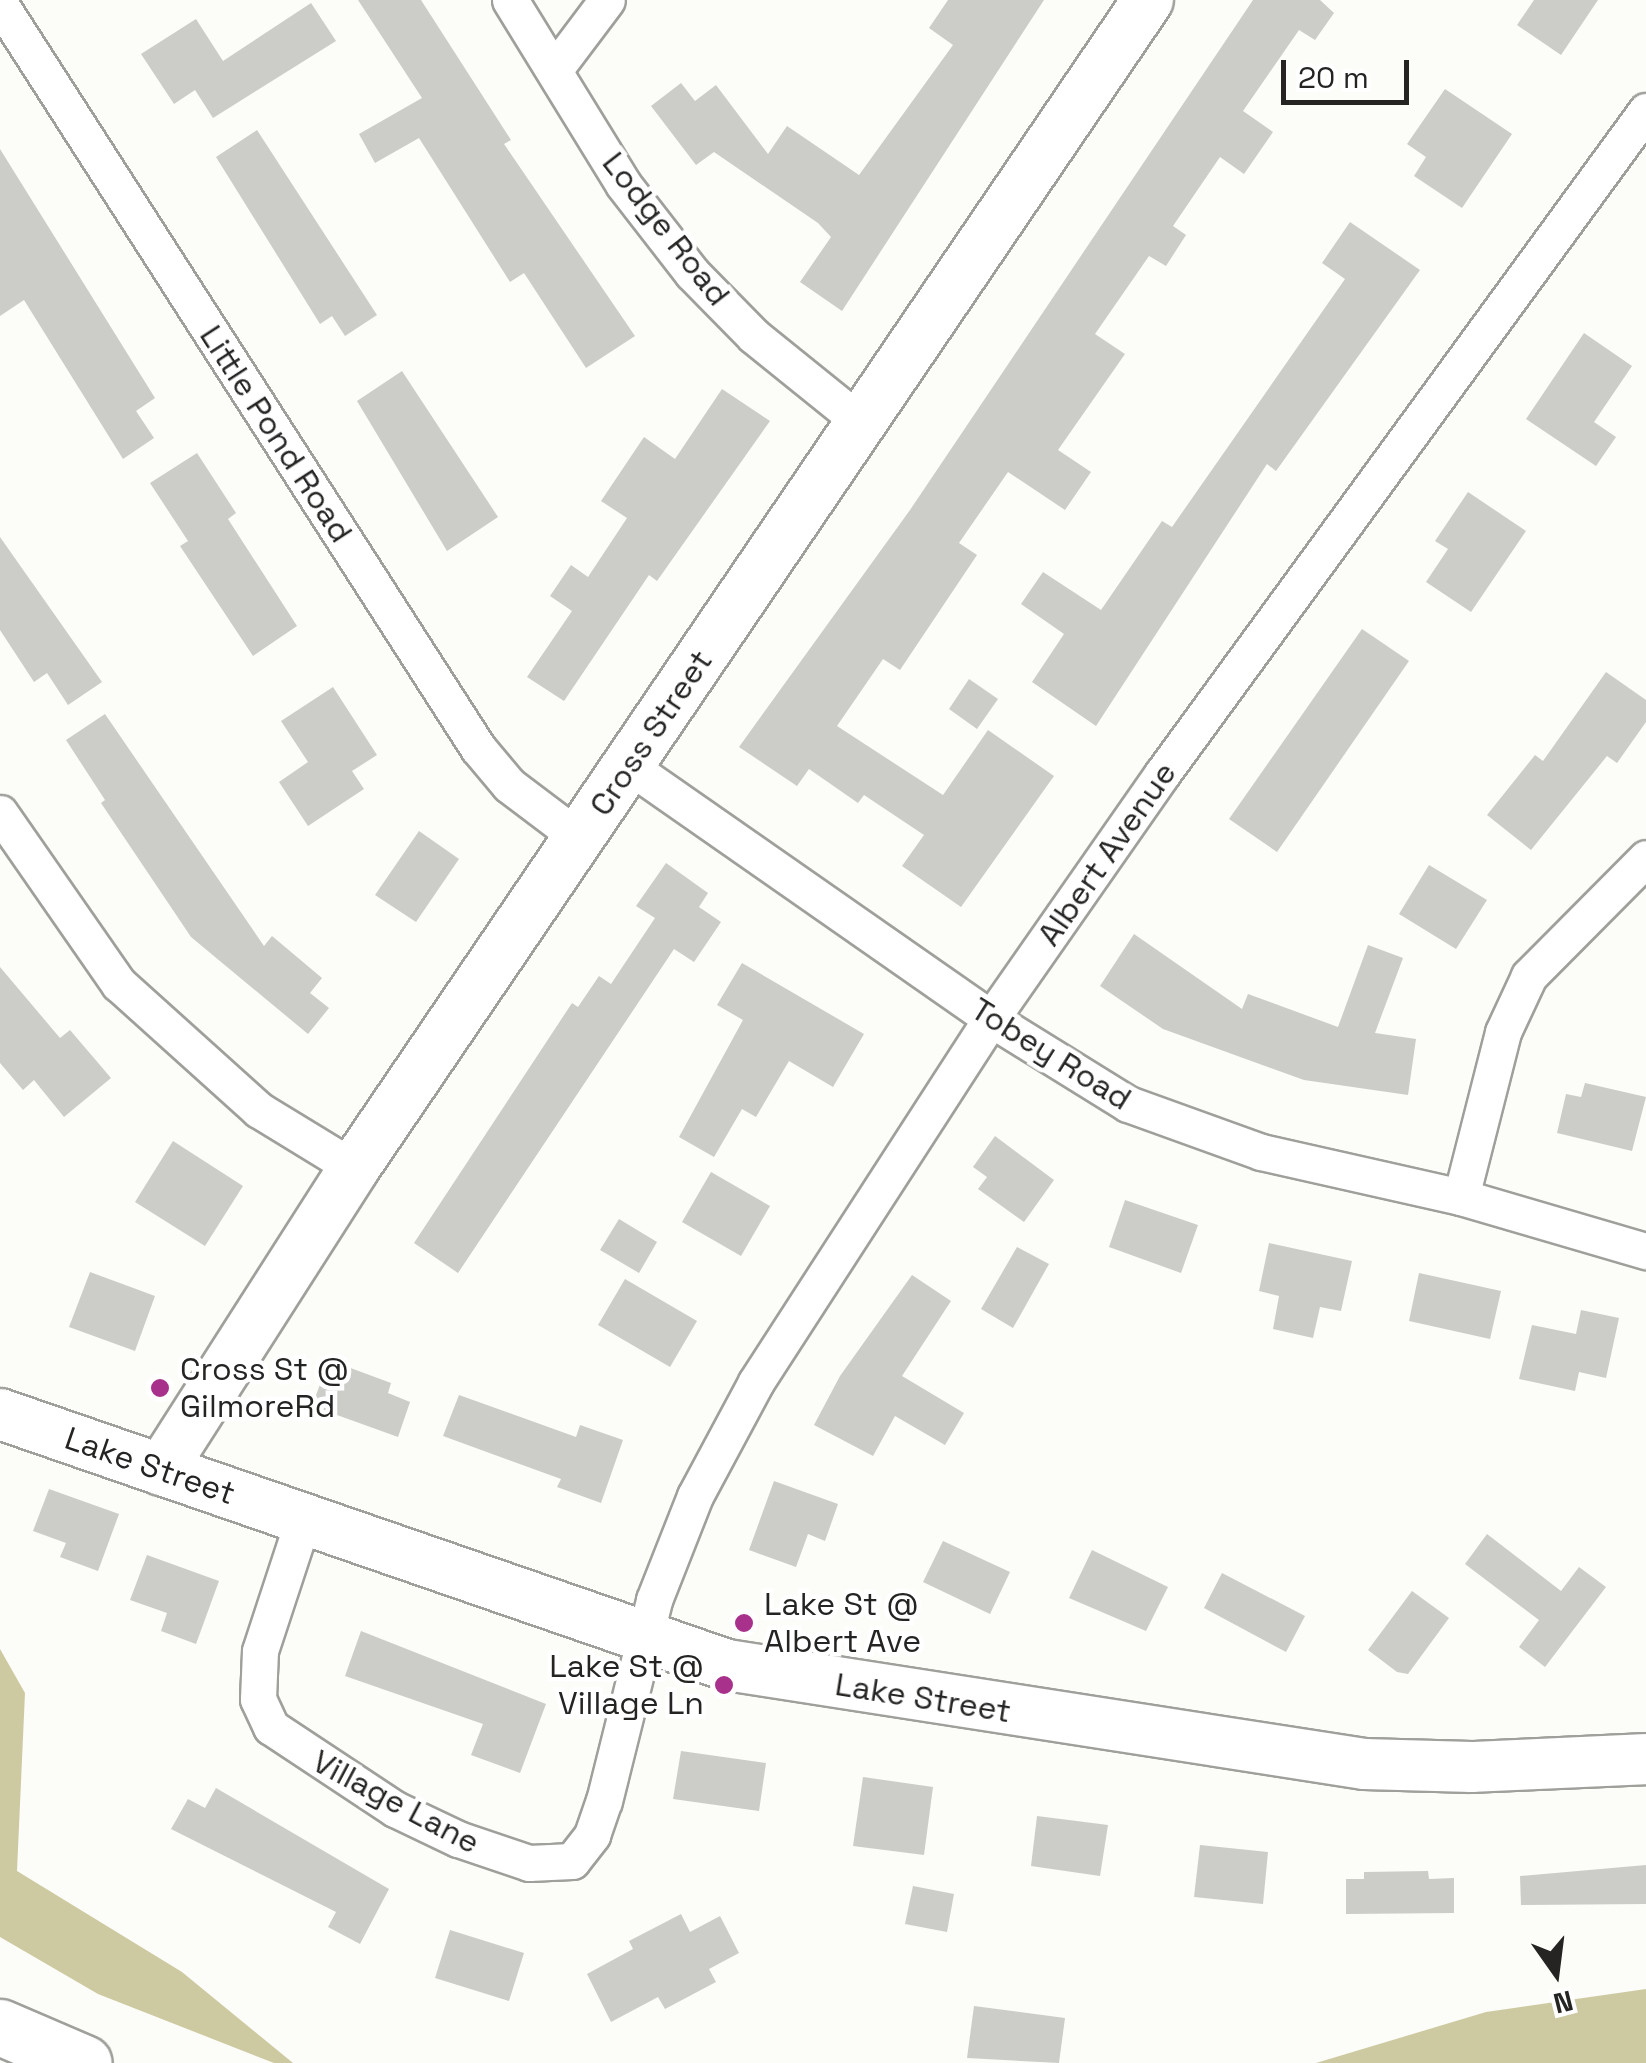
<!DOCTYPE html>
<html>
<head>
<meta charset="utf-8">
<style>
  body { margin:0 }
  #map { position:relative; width:1646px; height:2063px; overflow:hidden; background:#fcfcf8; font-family:"Space Grotesk",sans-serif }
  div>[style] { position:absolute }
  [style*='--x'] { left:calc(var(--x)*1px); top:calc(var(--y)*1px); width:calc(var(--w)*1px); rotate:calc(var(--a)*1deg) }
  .green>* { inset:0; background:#cdcaa2 }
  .building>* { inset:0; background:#ccccc8 }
  .roads { filter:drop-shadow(2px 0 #9f9f9b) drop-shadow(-2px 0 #9f9f9b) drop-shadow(0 2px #9f9f9b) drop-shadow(0 -2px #9f9f9b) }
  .street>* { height:35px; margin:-17.5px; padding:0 17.5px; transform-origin:17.5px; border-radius:17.5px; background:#fff }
  .secondary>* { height:50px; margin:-25px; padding:0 25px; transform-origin:25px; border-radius:25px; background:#fff }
  .highway>* { height:55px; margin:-27.5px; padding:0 27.5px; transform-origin:27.5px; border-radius:27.5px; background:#fff }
  .dots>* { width:28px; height:28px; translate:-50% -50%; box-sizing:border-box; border:5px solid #fff; border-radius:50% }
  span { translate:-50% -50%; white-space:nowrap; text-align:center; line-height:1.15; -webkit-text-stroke:9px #fff; paint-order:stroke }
  .street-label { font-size:32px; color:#252423 }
  .poi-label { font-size:32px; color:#252423 }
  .left { translate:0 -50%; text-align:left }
  .right { translate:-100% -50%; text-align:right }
  .north { position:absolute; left:1506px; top:1923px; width:100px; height:100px; -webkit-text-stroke:8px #fff; paint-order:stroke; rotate:166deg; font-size:28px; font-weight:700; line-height:40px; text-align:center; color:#252423 }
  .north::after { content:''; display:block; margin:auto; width:35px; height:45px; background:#252423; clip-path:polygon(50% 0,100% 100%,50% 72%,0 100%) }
  .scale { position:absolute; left:1281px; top:60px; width:128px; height:45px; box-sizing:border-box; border:5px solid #252423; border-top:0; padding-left:12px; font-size:30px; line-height:35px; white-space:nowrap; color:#252423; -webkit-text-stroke:8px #fff; paint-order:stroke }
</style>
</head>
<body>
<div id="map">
  <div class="green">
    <div style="clip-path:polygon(0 1649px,25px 1693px,17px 1871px,182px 1972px,293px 2063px,274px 2063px,98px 1994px,0 1937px)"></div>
    <div style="clip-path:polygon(1646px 1989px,1646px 2063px,1316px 2063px,1486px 2012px)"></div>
  </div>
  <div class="building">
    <div style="clip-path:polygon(358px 0,421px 0,511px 140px,504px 144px,635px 336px,586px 368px,524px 273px,510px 282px,419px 138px,375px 163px,359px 134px,422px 98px)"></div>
    <div style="clip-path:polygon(948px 0,1044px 0,842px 311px,800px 282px,831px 237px,818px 223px,714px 152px,696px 165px,651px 106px,681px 83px,695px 101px,716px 85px,768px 154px,787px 126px,859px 175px,953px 45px,929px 28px)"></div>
    <div style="clip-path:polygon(1253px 0,1320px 0,1334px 13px,1315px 40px,1299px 30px,1243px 111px,1273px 132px,1244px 174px,1220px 157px,1173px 226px,1186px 235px,1166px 266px,1149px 256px,1095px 334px,1125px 354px,1058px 450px,1091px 472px,1065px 510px,1008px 472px,959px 543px,977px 555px,900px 670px,883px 659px,837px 726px,943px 795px,988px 730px,1054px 776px,961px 907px,902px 866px,924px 835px,864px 795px,858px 803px,809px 769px,797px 786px,739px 747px,910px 510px)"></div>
    <div style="clip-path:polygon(1534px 0,1598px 0,1561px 55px,1517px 25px)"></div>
    <div style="clip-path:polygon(311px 3px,336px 41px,213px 118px,195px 90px,174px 104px,141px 54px,196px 19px,223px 61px)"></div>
    <div style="clip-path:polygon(1445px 89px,1512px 134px,1462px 208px,1414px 176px,1426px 157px,1407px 144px)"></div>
    <div style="clip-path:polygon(257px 130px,377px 315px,345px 336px,332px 316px,320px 324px,216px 157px)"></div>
    <div style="clip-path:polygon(0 149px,155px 398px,136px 411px,154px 438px,123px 459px,24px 300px,0 316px)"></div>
    <div style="clip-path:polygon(1350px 222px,1420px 270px,1276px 471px,1267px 464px,1096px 726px,1032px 682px,1064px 634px,1021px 604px,1043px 572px,1101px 610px,1162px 521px,1172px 527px,1345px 279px,1322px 263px)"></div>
    <div style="clip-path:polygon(1584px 333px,1632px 366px,1594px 422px,1616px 437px,1596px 466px,1526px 419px)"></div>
    <div style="clip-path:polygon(402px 371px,498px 517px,447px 551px,357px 401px)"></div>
    <div style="clip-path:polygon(722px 389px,770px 421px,657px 581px,649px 575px,564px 701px,527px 677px,572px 611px,550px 596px,571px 565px,588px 577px,627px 518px,601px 501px,644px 437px,675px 459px)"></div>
    <div style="clip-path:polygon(197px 453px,236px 513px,228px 519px,297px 626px,253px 656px,180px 546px,188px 541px,150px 483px)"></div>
    <div style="clip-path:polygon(1468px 492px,1526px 531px,1471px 612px,1426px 582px,1448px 549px,1435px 541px)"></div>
    <div style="clip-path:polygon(0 537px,102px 682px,68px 705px,47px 673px,34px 682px,0 630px)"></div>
    <div style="clip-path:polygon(1362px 629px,1409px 661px,1277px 852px,1229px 819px)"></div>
    <div style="clip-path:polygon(1606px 672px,1646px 700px,1646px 722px,1617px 763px,1607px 756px,1531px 850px,1487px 815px,1535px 755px,1543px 761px)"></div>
    <div style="clip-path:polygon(969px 679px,998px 699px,977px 729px,949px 709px)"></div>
    <div style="clip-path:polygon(333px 687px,377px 755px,352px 771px,364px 789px,308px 826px,279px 782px,308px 762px,281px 721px)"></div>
    <div style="clip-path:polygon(105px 714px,264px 946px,272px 936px,322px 978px,310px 993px,329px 1008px,308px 1034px,191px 937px,101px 803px,105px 800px,66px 740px)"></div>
    <div style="clip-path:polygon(419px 831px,459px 859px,416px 922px,375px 895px)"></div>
    <div style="clip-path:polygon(666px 863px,708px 893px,699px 907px,721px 922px,694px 962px,674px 949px,458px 1273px,414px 1243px,572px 1003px,578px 1007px,599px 976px,611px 984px,655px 918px,636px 906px)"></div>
    <div style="clip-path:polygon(1429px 865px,1487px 900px,1456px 949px,1399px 914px)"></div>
    <div style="clip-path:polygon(1134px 934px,1242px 1009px,1248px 994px,1338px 1027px,1368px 945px,1403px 958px,1375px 1033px,1416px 1039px,1408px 1095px,1304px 1080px,1163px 1029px,1100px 986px)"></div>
    <div style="clip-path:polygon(742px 963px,864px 1034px,833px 1087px,789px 1061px,756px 1117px,742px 1109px,714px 1157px,679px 1137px,743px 1020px,717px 1005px)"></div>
    <div style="clip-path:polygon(0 967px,60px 1038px,70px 1030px,111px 1078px,64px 1117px,34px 1080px,23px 1090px,0 1063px)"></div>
    <div style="clip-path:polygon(1585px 1083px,1646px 1097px,1632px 1151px,1557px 1133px,1566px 1094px,1581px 1097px)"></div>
    <div style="clip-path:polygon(995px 1136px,1054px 1180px,1024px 1222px,978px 1189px,987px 1177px,973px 1167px)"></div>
    <div style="clip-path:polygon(173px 1141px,243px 1186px,205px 1246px,135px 1202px)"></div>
    <div style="clip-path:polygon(711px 1172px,770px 1206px,741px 1256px,682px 1222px)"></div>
    <div style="clip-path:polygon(1125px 1200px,1198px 1225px,1181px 1273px,1109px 1247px)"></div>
    <div style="clip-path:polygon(619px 1219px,657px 1242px,639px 1273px,600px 1250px)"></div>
    <div style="clip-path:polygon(1269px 1243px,1352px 1261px,1341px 1311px,1320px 1307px,1313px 1338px,1273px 1329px,1279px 1296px,1259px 1291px)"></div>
    <div style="clip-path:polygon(1017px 1247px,1049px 1264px,1013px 1328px,981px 1309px)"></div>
    <div style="clip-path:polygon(90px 1272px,155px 1296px,135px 1351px,69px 1327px)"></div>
    <div style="clip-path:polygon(1419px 1273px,1501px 1291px,1490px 1339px,1409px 1321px)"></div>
    <div style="clip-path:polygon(912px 1275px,951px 1301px,902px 1376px,964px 1413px,945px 1445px,895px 1416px,873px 1456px,814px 1425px,840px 1376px)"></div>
    <div style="clip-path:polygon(625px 1279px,697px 1321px,670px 1367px,598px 1325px)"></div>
    <div style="clip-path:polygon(1581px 1310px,1619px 1318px,1606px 1378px,1579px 1372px,1575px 1391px,1519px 1379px,1532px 1325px,1576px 1334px)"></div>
    <div style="clip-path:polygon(329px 1360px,391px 1383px,388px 1393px,410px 1402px,398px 1437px,312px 1406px)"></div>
    <div style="clip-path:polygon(459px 1395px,576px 1437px,580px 1425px,623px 1440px,601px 1503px,557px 1487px,561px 1479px,443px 1436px)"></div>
    <div style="clip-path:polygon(774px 1481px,838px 1504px,825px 1541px,808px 1534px,796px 1567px,749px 1550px)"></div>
    <div style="clip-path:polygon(49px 1489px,119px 1514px,98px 1571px,60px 1557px,66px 1543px,33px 1531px)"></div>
    <div style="clip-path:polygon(1487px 1534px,1561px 1591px,1579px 1567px,1606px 1587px,1545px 1667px,1519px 1647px,1539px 1620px,1465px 1564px)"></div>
    <div style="clip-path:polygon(943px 1541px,1010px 1572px,990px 1614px,923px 1582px)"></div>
    <div style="clip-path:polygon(1092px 1550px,1168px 1587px,1146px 1631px,1069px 1598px)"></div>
    <div style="clip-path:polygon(147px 1555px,219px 1581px,196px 1644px,161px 1631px,167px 1613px,130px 1600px)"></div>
    <div style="clip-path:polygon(1222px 1573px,1305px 1616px,1286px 1652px,1204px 1608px)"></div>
    <div style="clip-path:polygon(1412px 1591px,1449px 1618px,1408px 1674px,1397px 1672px,1368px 1650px)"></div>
    <div style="clip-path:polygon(361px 1631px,546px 1704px,520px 1773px,471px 1755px,483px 1724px,345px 1676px)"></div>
    <div style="clip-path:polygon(681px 1751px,766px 1763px,759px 1811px,673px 1799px)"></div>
    <div style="clip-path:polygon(863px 1777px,933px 1787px,924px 1855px,853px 1846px)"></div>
    <div style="clip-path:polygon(216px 1788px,389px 1889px,360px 1944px,328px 1927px,336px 1912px,171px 1829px,188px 1799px,205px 1808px)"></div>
    <div style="clip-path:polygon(1037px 1816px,1108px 1825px,1100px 1876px,1031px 1866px)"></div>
    <div style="clip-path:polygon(1200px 1845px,1268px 1852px,1263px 1904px,1194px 1897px)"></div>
    <div style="clip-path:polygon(1646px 1865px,1646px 1904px,1521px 1905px,1520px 1876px)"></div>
    <div style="clip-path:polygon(1428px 1871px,1429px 1879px,1454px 1878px,1454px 1913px,1346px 1914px,1346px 1879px,1364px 1879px,1364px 1872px)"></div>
    <div style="clip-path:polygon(913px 1886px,954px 1894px,947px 1932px,905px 1924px)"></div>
    <div style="clip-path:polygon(681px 1914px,690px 1932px,720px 1916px,739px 1953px,709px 1969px,716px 1982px,665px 2009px,658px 1997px,611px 2022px,587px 1974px,633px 1949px,629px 1941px)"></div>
    <div style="clip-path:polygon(450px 1930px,524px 1953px,509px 2001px,435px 1978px)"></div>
    <div style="clip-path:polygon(974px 2006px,1065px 2018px,1059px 2063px,967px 2058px)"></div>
  </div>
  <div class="roads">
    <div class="street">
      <div style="--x:510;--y:0;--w:216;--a:58.4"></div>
      <div style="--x:623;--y:184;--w:113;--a:52.2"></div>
      <div style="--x:692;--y:273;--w:88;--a:45.5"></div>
      <div style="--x:754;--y:336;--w:139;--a:38.9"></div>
      <div style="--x:0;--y:4;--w:884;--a:57.28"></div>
      <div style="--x:478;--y:748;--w:48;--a:50"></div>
      <div style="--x:509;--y:785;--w:88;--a:37.1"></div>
      <div style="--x:555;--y:69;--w:86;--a:-53"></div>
      <div style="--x:629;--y:766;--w:442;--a:34.9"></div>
      <div style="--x:991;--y:1019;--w:161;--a:31.8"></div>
      <div style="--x:1128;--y:1104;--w:141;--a:19.8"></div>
      <div style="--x:1261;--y:1152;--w:205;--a:12.7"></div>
      <div style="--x:1461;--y:1197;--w:193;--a:16.3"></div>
      <div style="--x:0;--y:813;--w:208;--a:55.2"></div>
      <div style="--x:119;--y:984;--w:188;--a:42"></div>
      <div style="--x:259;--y:1110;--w:111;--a:31.4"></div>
      <div style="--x:1461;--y:1197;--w:170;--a:-75.7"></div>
      <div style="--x:1503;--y:1032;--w:62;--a:-65.1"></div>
      <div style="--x:1529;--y:976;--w:166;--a:-45.2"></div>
      <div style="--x:303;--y:1520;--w:138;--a:108.2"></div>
      <div style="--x:260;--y:1651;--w:48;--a:92.4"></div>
      <div style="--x:258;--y:1699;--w:31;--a:65"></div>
      <div style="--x:271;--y:1727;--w:149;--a:33.5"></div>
      <div style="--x:395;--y:1809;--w:70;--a:25.5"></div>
      <div style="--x:458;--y:1839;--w:75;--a:18.7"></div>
      <div style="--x:529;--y:1863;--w:43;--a:-2.7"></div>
      <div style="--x:572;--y:1861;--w:33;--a:-52"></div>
      <div style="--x:592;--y:1835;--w:36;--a:-71"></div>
      <div style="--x:604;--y:1801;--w:207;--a:-76"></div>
      <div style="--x:654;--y:1600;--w:112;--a:-68.5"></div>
      <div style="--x:695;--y:1496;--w:129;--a:-61.8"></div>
      <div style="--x:756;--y:1382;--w:432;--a:-57.1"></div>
      <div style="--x:991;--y:1019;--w:299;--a:-55.1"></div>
      <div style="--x:1162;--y:774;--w:821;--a:-53.87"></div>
    </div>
    <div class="secondary">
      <div style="--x:0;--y:1414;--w:769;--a:19.05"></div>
      <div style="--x:727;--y:1665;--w:645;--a:8.83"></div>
      <div style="--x:1364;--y:1764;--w:108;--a:1.6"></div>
      <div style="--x:1472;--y:1767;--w:174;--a:-2.6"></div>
      <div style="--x:161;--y:1470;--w:358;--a:-57.4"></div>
      <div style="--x:354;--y:1168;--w:1412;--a:-55.79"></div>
    </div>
    <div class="highway">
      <div style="--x:0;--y:2027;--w:91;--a:23.2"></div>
    </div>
  </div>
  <div class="dots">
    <div style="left:160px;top:1388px;background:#a8328b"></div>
    <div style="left:744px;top:1623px;background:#a8328b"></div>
    <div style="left:724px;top:1685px;background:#a8328b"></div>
  </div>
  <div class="street-label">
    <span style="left:666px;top:229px;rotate:52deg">Lodge Road</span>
    <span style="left:276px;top:434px;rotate:57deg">Little Pond Road</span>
    <span style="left:651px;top:733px;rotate:-56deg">Cross Street</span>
    <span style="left:1107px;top:854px;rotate:-55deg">Albert Avenue</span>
    <span style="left:1051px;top:1054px;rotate:32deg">Tobey Road</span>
    <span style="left:150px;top:1466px;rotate:19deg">Lake Street</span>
    <span style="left:923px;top:1698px;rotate:9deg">Lake Street</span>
    <span style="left:396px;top:1802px;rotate:28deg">Village Lane</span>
  </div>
  <div class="poi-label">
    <span class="left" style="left:180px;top:1388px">Cross St @<br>GilmoreRd</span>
    <span class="left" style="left:764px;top:1623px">Lake St @<br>Albert Ave</span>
    <span class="right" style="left:704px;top:1685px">Lake St @<br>Village Ln</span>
  </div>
  <div class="north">N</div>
  <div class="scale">20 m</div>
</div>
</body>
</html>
